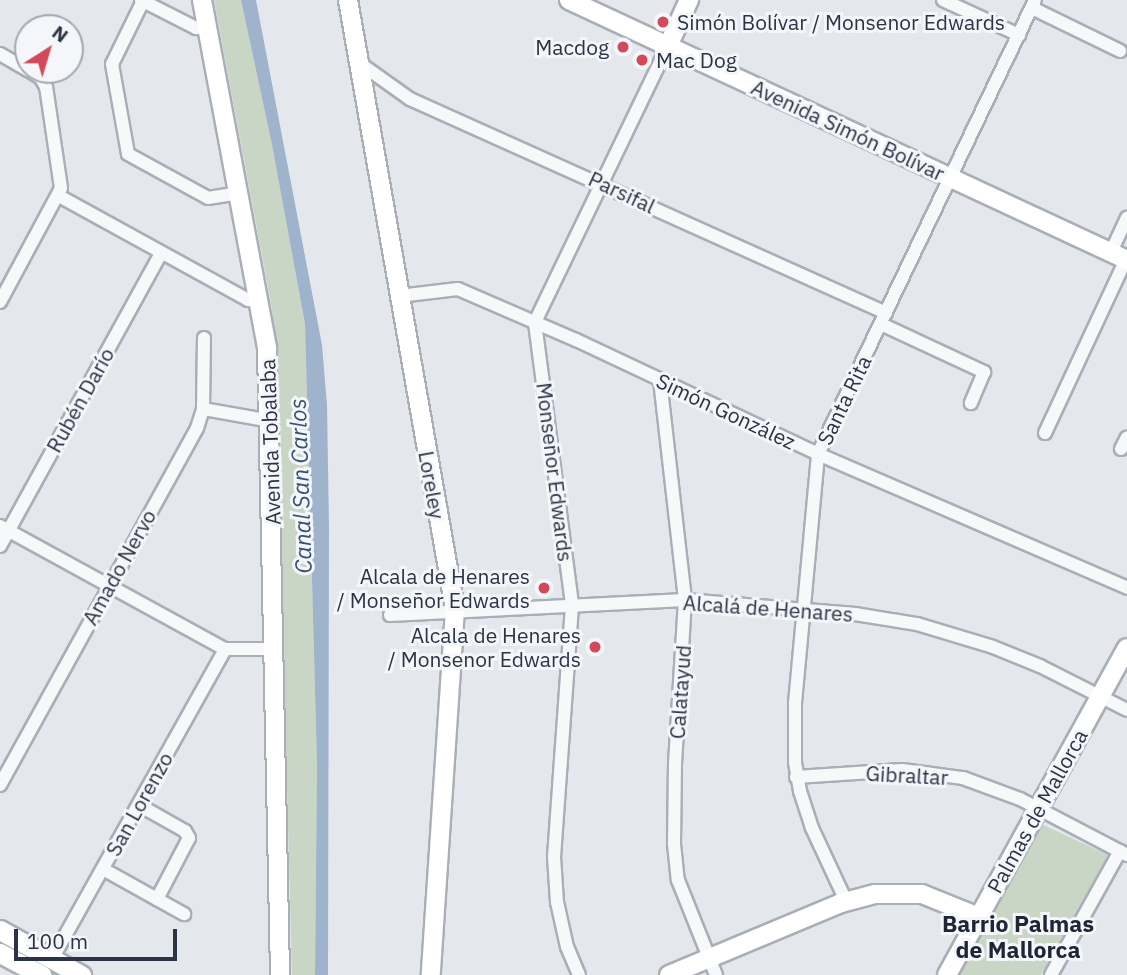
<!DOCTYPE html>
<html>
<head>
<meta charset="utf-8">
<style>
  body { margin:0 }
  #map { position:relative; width:1127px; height:975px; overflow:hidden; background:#e4e7ec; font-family:"IBM Plex Sans",sans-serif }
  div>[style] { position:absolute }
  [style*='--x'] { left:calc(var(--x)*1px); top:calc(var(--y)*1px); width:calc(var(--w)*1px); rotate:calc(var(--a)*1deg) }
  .green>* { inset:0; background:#c9d6c5 }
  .water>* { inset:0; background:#9fb4cc }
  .roads { filter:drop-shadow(2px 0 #a9aeb7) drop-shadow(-2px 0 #a9aeb7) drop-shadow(0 2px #a9aeb7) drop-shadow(0 -2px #a9aeb7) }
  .street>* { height:12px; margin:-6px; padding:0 6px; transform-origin:6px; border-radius:6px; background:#f7f8fa }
  .secondary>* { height:18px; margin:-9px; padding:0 9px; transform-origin:9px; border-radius:9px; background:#fff }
  .primary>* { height:19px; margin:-9.5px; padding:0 9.5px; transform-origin:9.5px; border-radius:9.5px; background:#fff }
  .dots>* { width:19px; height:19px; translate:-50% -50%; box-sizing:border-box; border:4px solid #f4f6f9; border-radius:50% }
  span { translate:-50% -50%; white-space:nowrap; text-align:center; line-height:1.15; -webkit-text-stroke:6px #f4f6f9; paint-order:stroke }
  .poi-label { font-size:21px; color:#2b3445 }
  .left { translate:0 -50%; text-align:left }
  .right { translate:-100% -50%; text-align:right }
  .street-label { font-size:21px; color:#2b3445 }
  .water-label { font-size:23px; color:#34527a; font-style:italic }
  .neighbourhood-label { font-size:23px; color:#1d2536; font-weight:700 }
  .north { position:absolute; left:14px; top:14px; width:70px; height:70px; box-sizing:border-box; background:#f4f6f9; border:2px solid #a4a8b1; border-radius:50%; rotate:37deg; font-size:19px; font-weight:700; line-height:28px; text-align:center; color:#2b3445 }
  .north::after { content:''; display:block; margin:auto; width:24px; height:32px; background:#d1495b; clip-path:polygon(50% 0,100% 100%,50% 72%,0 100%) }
  .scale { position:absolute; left:14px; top:929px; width:163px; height:32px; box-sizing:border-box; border:4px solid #2b3445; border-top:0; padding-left:9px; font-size:21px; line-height:24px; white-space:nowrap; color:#2b3445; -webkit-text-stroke:5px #f4f6f9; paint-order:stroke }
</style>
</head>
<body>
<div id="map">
  <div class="green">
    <div style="clip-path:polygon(214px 0,241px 0,272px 145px,305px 324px,317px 764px,315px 975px,292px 975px,276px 375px,272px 309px)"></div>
    <div style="clip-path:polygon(1039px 823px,1108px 855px,1041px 975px,958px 975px)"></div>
  </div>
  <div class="water">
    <div style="clip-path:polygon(241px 0,256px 0,322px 345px,327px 405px,329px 527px,328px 975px,315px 975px,317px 764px,305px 324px,272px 145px)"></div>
  </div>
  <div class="roads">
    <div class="street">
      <div style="--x:141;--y:0;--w:62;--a:27"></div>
      <div style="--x:196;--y:28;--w:11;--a:-10"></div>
      <div style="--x:943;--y:0;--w:84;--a:24.7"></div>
      <div style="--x:143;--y:1;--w:70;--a:116.2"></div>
      <div style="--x:112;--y:64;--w:91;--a:79.9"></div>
      <div style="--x:128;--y:154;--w:91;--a:28.8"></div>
      <div style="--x:208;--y:198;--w:32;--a:-9"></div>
      <div style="--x:1032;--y:8;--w:98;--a:26"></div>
      <div style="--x:0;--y:54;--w:32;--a:30"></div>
      <div style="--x:361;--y:64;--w:60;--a:35.5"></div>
      <div style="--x:410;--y:99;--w:522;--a:24.21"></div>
      <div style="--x:59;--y:196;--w:216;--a:28.8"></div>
      <div style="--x:248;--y:300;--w:13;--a:4"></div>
      <div style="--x:1111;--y:252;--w:38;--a:-65"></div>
      <div style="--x:399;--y:296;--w:59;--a:-6.8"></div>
      <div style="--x:458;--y:289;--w:129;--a:23.4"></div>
      <div style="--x:576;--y:340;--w:268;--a:25.2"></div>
      <div style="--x:818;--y:454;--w:337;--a:23.4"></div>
      <div style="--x:0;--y:302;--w:129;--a:-61.8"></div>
      <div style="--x:61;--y:188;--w:102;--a:-98.4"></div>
      <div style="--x:46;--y:87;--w:10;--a:-119"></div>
      <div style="--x:41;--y:78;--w:15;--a:-148"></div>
      <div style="--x:881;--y:324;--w:114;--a:25"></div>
      <div style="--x:984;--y:372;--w:34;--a:113"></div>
      <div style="--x:660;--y:380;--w:221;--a:83.5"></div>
      <div style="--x:685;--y:600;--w:163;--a:93.5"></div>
      <div style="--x:675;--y:763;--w:81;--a:90.7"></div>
      <div style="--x:674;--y:844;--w:36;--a:84"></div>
      <div style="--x:678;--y:880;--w:102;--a:68.2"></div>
      <div style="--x:203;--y:409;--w:69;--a:10"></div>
      <div style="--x:1045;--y:433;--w:192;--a:-65"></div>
      <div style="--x:1121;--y:449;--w:13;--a:-63"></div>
      <div style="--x:0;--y:526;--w:256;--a:28.7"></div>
      <div style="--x:225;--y:649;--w:50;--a:0"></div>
      <div style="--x:0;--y:546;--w:334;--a:-61.2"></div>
      <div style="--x:390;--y:615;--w:295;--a:-2.9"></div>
      <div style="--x:685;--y:600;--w:171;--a:4.7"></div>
      <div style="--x:855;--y:614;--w:63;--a:9.2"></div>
      <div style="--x:917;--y:624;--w:79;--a:16.8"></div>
      <div style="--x:993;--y:647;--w:51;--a:22"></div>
      <div style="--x:1040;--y:666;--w:97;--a:26.8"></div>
      <div style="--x:796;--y:777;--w:106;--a:-3.8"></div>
      <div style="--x:902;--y:770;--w:62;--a:7.5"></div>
      <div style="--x:963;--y:778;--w:61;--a:20.2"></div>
      <div style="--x:1020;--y:799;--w:121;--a:27.6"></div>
      <div style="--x:0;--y:785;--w:408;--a:-61.1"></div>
      <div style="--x:197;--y:428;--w:20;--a:-72"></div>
      <div style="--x:203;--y:409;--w:71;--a:-89.2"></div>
      <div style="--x:139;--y:805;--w:53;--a:29.5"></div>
      <div style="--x:185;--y:831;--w:8;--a:60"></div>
      <div style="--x:189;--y:838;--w:69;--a:117.7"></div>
      <div style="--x:103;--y:869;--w:93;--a:29.1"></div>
      <div style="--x:846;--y:901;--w:81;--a:-115"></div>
      <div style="--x:812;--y:828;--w:39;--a:-108"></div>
      <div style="--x:800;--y:791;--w:29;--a:-100"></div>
      <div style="--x:795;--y:762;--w:59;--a:-90"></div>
      <div style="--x:795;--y:703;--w:250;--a:-84.7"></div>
      <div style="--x:818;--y:454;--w:503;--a:-64.45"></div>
      <div style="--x:52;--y:959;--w:355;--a:-60.8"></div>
      <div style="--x:579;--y:975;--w:30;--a:-113"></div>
      <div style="--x:567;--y:947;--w:46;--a:-102.5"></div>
      <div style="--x:557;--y:902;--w:45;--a:-93.8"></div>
      <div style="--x:554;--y:857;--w:254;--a:-85.9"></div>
      <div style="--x:572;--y:604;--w:284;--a:-97.5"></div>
      <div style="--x:535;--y:322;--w:306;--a:-64.3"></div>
      <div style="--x:1051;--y:975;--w:142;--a:-60.9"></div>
    </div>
    <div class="secondary">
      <div style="--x:202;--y:0;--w:354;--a:79.4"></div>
      <div style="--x:267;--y:348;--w:627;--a:88.81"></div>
      <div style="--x:348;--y:0;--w:618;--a:80.03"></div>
      <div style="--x:455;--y:609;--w:367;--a:93.8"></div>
      <div style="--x:569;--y:0;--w:616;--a:24.98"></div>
      <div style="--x:668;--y:46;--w:51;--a:-65.5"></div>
      <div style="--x:669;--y:975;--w:186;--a:-22.7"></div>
      <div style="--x:841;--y:903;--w:35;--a:-15"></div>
      <div style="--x:875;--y:894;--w:47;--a:0"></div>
      <div style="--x:922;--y:894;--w:61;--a:22"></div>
      <div style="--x:947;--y:975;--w:373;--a:-61.2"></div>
    </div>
    <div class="primary">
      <div style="--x:0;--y:930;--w:93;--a:29.1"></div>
      <div style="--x:0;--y:953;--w:47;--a:28.2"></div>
    </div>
  </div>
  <div class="dots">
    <div style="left:663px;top:22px;background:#d1495b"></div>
    <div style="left:623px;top:47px;background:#d1495b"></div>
    <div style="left:642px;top:60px;background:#d1495b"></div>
    <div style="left:544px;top:588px;background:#d1495b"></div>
    <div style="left:595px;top:647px;background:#d1495b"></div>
  </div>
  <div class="poi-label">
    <span class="left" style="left:677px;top:22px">Simón Bolívar / Monsenor Edwards</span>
    <span class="right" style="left:609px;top:47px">Macdog</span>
    <span class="left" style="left:656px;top:60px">Mac Dog</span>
    <span class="right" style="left:530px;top:588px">Alcala de Henares<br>/ Monseñor Edwards</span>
    <span class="right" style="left:581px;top:647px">Alcala de Henares<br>/ Monsenor Edwards</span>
  </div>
  <div class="street-label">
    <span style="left:848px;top:130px;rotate:25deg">Avenida Simón Bolívar</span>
    <span style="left:622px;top:192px;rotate:25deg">Parsifal</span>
    <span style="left:80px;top:400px;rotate:-61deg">Rubén Darío</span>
    <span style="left:844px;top:400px;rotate:-64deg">Santa Rita</span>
    <span style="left:726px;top:411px;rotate:25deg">Simón González</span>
    <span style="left:270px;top:442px;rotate:-92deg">Avenida Tobalaba</span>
    <span style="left:555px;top:472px;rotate:83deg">Monseñor Edwards</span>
    <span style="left:432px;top:485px;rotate:80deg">Loreley</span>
    <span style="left:119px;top:567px;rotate:-61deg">Amado Nervo</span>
    <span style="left:768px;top:608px;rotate:4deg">Alcalá de Henares</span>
    <span style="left:680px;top:692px;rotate:-86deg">Calatayud</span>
    <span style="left:907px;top:775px;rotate:3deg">Gibraltar</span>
    <span style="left:139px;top:804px;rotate:-61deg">San Lorenzo</span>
    <span style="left:1037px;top:811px;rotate:-61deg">Palmas de Mallorca</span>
  </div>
  <div class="water-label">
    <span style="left:300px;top:486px;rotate:-92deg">Canal San Carlos</span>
  </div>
  <div class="neighbourhood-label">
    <span style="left:1018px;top:936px">Barrio Palmas<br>de Mallorca</span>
  </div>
  <div class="north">N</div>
  <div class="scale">100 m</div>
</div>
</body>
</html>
